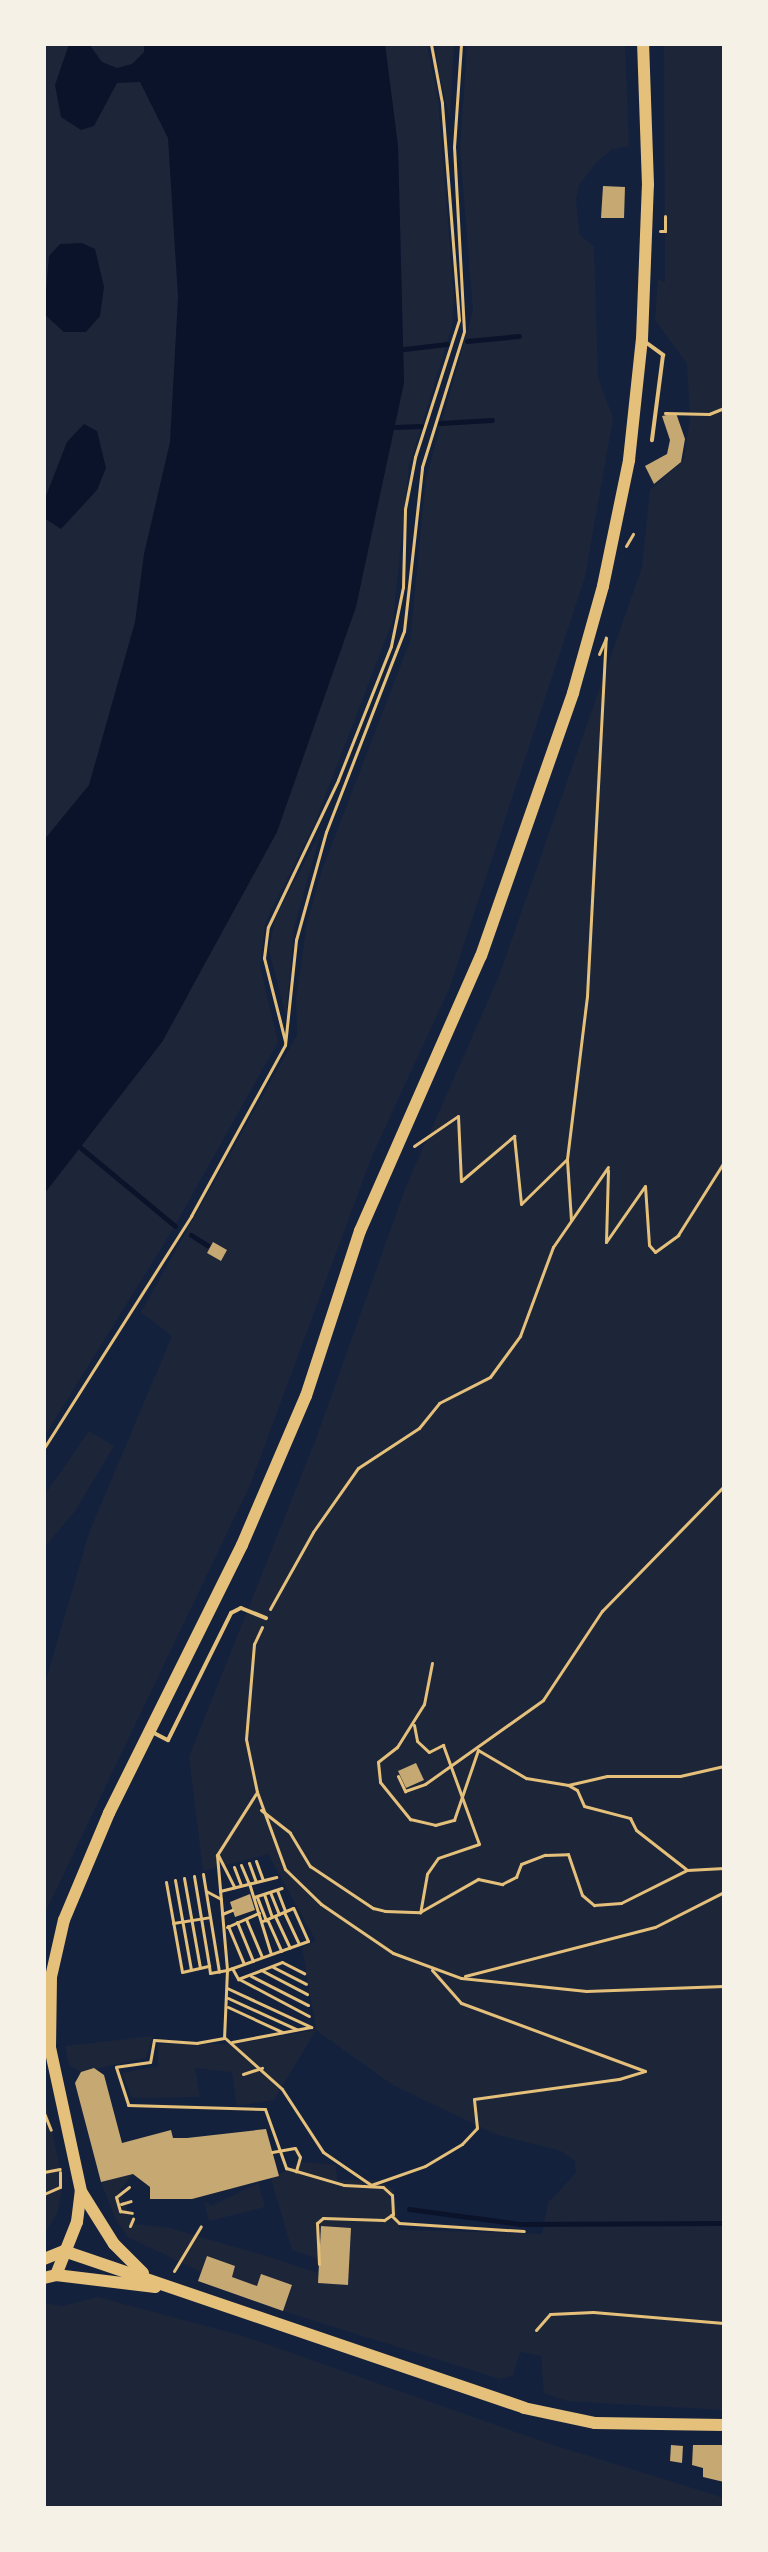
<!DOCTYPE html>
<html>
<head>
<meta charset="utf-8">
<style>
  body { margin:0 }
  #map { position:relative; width:768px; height:2552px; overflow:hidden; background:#14213d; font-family:"Asap Condensed",sans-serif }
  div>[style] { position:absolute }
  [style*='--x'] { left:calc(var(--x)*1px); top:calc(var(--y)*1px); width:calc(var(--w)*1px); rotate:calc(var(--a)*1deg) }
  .green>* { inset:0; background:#1d2539 }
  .water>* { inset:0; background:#0b132b }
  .stream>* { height:5px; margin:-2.5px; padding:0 2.5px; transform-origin:2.5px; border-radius:2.5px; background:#0b132b }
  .building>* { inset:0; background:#c6a872 }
  .path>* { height:3px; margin:-1.5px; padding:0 1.5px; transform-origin:1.5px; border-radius:1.5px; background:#e5c07b }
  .service>* { height:4px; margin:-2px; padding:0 2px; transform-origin:2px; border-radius:2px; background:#e5c07b }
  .secondary>* { height:12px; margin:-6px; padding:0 6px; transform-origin:6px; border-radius:6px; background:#e5c07b }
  span { translate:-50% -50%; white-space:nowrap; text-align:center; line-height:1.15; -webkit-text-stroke:7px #f6f1e7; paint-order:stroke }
  .frame { position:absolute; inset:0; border:46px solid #f6f1e7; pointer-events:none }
</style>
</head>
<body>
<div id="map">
  <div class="green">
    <div style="clip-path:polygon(44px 44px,73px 44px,112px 79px,145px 80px,173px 152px,179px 297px,171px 442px,138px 621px,92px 785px,44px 840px)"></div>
    <div style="clip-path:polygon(86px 44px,145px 44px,146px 58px,132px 68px,107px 73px)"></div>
    <div style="clip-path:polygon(385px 44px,427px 44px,438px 100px,454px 297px,452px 326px,409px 466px,393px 620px,314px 825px,265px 923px,260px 966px,278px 1042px,173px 1229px,44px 1437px,44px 1194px,162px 1042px,186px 999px,404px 383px,398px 147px)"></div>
    <div style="clip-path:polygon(435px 44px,454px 44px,450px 120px,439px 73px)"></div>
    <div style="clip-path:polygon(467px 44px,625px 44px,629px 146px,612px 149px,596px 163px,579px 185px,576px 200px,579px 234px,594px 247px,598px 378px,613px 418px,585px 577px,449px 989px,372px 1156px,250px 1485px,44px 1915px,44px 1687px,89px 1533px,172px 1336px,141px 1312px,297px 1035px,296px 998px,307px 923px,322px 870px,410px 641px,426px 478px,473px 311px,460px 149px)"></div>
    <div style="clip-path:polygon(664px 44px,724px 44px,724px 2410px,567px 2401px,544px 2393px,541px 2356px,520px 2352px,513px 2375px,500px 2379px,283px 2311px,292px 2286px,257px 2286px,232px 2277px,235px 2266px,207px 2256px,201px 2272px,128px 2237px,116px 2220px,101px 2182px,133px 2174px,119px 2191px,133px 2224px,170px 2228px,276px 2259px,318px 2273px,318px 2283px,348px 2285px,351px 2228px,321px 2226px,319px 2259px,292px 2250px,271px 2179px,301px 2162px,336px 2165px,337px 2180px,376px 2180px,393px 2189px,400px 2230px,542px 2234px,548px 2203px,576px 2173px,575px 2161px,561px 2151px,495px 2134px,393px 2085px,316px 2030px,274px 2100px,237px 2106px,232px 2072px,195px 2068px,200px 2097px,132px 2098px,122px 2073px,158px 2066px,158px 2044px,235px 2044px,316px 2030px,302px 1947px,316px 1941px,268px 1854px,203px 1871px,189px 1757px,317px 1436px,405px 1189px,499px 976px,642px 567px,650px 490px,684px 460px,690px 418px,687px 364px,655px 320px,658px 279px,665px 282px)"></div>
    <div style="clip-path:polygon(321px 831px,294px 928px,286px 1016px,269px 950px,275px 919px)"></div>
    <div style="clip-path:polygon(89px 1431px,114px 1446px,75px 1511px,44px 1548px,44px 1496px)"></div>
    <div style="clip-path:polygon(153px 2036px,146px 2058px,81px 2072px,69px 2065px,65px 2046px)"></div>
    <div style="clip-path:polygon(44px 2093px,63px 2183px,57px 2213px,44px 2235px)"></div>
    <div style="clip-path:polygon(258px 2183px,265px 2207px,209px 2221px,204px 2201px,211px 2206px)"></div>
    <div style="clip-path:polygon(98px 2297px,243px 2336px,550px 2444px,715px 2495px,724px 2499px,724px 2508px,44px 2508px,44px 2303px,63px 2306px)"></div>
  </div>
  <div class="water">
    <div style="clip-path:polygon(69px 44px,89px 44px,102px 62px,117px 68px,132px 64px,144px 52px,144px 44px,385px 44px,398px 146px,404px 383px,356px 607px,277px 832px,162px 1042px,44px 1194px,44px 840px,89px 785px,135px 622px,144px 554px,170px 442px,178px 297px,168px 138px,140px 82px,117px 83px,94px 126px,81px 130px,61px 117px,55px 85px)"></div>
    <div style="clip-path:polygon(82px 243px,95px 249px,104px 287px,100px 316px,86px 332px,64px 332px,44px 314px,49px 256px,60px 244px)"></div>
    <div style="clip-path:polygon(84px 424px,97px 431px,106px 468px,97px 490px,61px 529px,44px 518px,44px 501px,67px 442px)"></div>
  </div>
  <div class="stream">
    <div style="--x:467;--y:341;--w:52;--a:-5.5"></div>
    <div style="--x:404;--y:349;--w:43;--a:-6.6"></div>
    <div style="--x:440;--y:423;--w:52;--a:-3.3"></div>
    <div style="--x:395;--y:427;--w:26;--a:-2"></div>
    <div style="--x:81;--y:1148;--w:122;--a:39.7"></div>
    <div style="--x:191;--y:1235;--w:19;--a:32"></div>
    <div style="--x:409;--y:2209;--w:112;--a:7.7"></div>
    <div style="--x:520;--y:2224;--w:204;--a:-0.3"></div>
  </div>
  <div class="building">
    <div style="clip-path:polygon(603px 186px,625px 187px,624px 218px,601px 218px)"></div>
    <div style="clip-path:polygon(676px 413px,685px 439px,681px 462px,654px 484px,645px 466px,667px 454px,670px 440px,662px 416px)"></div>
    <div style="clip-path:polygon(213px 1242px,227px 1250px,221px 1261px,207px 1253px)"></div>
    <div style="clip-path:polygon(416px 1763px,424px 1780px,406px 1788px,398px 1771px)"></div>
    <div style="clip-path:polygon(250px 1894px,255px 1910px,235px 1917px,230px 1902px)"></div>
    <div style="clip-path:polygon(94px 2068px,104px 2075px,122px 2143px,171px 2130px,173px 2138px,187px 2138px,266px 2129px,279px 2176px,192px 2199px,150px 2199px,150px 2187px,133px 2174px,101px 2182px,75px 2083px,81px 2072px)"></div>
    <div style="clip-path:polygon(321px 2226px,351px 2228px,348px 2285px,318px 2283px)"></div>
    <div style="clip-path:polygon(207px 2256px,235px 2266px,232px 2277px,257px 2286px,261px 2274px,292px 2285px,283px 2311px,198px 2281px)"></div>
    <div style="clip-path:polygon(671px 2445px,683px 2446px,682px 2463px,670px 2461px)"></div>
    <div style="clip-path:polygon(693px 2445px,724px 2445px,724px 2482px,703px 2477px,703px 2468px,692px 2465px)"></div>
  </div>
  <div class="path">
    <div style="--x:660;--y:231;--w:5;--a:0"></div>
    <div style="--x:665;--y:231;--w:15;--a:-90"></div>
    <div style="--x:665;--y:413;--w:44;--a:1.3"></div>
    <div style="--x:709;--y:414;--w:16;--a:-22"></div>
    <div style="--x:626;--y:546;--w:14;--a:-60"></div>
    <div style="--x:599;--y:654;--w:17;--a:-66"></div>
    <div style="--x:285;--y:1041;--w:86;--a:-104.2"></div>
    <div style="--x:264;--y:958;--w:31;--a:-83"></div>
    <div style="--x:268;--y:927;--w:163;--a:-64.5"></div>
    <div style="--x:338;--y:780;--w:144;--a:-68.4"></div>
    <div style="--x:391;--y:646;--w:60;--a:-78.5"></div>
    <div style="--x:403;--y:587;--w:78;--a:-88.5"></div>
    <div style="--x:405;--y:509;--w:53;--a:-79.1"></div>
    <div style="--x:415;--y:457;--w:144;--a:-72.2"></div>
    <div style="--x:459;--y:320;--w:218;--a:-94.5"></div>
    <div style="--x:442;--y:103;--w:60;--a:-100.6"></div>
    <div style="--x:414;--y:1146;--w:53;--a:-34.3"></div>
    <div style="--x:458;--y:1116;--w:65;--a:87.4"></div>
    <div style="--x:461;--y:1181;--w:70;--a:-40.3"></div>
    <div style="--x:514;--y:1136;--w:68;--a:84.1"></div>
    <div style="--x:521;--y:1204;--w:64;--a:-44.4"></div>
    <div style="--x:608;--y:1170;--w:72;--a:91.6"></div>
    <div style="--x:606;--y:1242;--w:68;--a:-55.1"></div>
    <div style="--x:645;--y:1186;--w:59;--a:86.1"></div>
    <div style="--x:649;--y:1245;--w:9;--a:49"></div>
    <div style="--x:655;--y:1252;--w:29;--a:-36"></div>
    <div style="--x:678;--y:1235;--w:86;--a:-57.8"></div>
    <div style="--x:571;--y:1220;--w:61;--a:-93.8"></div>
    <div style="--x:567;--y:1159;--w:164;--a:-83"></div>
    <div style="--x:587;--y:996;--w:359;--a:-87"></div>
    <div style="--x:44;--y:1448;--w:275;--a:-57.6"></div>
    <div style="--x:191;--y:1216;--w:195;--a:-61.2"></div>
    <div style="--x:285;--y:1045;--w:106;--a:-84"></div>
    <div style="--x:296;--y:940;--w:112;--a:-74.5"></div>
    <div style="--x:326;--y:832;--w:216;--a:-68.8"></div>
    <div style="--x:404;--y:631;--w:165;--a:-83.7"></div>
    <div style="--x:422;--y:467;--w:142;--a:-72.8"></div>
    <div style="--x:464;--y:331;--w:184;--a:-93.1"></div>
    <div style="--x:454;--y:147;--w:103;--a:-86.1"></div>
    <div style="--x:270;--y:1609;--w:88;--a:-60.8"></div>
    <div style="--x:313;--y:1532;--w:78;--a:-54.9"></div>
    <div style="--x:358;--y:1468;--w:73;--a:-33.3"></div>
    <div style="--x:419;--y:1428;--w:32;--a:-51"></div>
    <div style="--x:439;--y:1403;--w:57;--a:-27"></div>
    <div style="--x:490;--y:1377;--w:51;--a:-53.8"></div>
    <div style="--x:520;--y:1336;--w:95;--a:-69.7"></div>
    <div style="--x:553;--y:1247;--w:97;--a:-55.5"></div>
    <div style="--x:262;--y:1627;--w:19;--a:115"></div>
    <div style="--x:254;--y:1644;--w:95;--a:94.8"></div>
    <div style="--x:246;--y:1739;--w:54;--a:78.3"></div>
    <div style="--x:257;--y:1792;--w:82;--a:70"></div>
    <div style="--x:285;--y:1869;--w:50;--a:44.2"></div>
    <div style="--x:321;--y:1904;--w:87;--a:34.2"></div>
    <div style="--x:393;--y:1953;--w:72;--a:20.2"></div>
    <div style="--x:461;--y:1978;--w:126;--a:5.9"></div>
    <div style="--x:586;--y:1991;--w:138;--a:-2.1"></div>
    <div style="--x:432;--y:1663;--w:42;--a:101"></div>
    <div style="--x:424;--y:1704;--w:51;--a:122.1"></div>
    <div style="--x:397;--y:1747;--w:24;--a:142"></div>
    <div style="--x:378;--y:1762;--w:20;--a:84"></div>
    <div style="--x:380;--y:1782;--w:48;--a:51"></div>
    <div style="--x:410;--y:1819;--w:26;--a:13"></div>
    <div style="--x:435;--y:1825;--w:20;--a:-15"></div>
    <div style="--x:454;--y:1820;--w:74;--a:-71.1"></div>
    <div style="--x:414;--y:1725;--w:16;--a:79"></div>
    <div style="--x:417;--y:1741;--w:16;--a:43"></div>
    <div style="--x:429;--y:1752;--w:16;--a:-27"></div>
    <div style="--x:443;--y:1745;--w:105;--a:70"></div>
    <div style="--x:479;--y:1844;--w:43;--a:161.1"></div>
    <div style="--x:438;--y:1858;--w:19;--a:125"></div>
    <div style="--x:427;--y:1874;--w:39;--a:100"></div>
    <div style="--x:478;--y:1750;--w:56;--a:30.3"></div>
    <div style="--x:526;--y:1778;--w:43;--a:9.5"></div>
    <div style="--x:568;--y:1785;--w:40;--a:-13"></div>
    <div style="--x:607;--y:1776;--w:73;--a:0"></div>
    <div style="--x:680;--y:1776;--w:45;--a:-12.8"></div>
    <div style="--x:398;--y:1776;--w:17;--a:65"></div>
    <div style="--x:405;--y:1791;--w:21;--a:-19"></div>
    <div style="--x:425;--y:1784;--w:145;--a:-35.4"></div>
    <div style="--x:543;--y:1700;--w:107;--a:-56.5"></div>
    <div style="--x:602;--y:1611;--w:175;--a:-45.7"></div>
    <div style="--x:568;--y:1785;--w:10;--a:29"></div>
    <div style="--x:577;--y:1790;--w:17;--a:66"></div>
    <div style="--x:584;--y:1806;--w:48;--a:14.6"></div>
    <div style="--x:630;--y:1818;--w:13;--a:63"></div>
    <div style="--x:636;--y:1830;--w:63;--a:38"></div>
    <div style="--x:257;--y:1792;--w:75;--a:122.4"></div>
    <div style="--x:217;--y:1855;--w:115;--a:85"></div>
    <div style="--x:227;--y:1970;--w:68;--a:92.5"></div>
    <div style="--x:224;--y:2038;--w:27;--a:170"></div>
    <div style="--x:197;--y:2043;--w:43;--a:-176"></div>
    <div style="--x:154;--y:2040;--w:22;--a:100"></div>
    <div style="--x:150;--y:2062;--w:34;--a:172"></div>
    <div style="--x:116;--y:2067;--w:40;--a:72"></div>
    <div style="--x:128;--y:2105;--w:137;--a:1.7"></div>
    <div style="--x:265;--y:2109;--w:63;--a:70.4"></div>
    <div style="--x:286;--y:2168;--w:60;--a:16.3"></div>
    <div style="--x:344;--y:2185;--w:39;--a:3"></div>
    <div style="--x:383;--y:2187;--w:12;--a:42"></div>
    <div style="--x:392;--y:2195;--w:19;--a:87"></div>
    <div style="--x:393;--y:2214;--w:11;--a:146"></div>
    <div style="--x:384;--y:2220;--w:61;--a:-178.1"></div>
    <div style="--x:323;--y:2218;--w:8;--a:140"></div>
    <div style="--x:317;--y:2223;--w:41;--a:87.2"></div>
    <div style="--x:261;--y:1810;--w:37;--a:38"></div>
    <div style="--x:290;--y:1833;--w:39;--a:59"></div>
    <div style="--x:310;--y:1866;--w:76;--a:33.7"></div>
    <div style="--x:373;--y:1908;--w:12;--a:14"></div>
    <div style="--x:385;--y:1911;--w:35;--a:2"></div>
    <div style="--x:420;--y:1912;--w:67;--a:-29.6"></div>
    <div style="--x:478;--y:1879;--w:25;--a:12"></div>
    <div style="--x:502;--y:1884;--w:16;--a:-27"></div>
    <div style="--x:516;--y:1877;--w:14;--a:-69"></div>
    <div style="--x:521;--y:1864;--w:26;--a:-21"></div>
    <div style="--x:545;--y:1855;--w:23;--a:-2"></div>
    <div style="--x:568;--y:1854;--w:43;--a:71.1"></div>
    <div style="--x:582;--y:1895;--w:16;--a:40"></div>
    <div style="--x:594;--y:1905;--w:27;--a:-4"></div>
    <div style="--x:621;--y:1903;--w:74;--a:-26.6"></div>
    <div style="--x:687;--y:1870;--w:37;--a:-3"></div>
    <div style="--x:218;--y:1855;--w:36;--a:63"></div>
    <div style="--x:256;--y:1861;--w:20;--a:70"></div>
    <div style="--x:249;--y:1863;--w:20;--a:70"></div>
    <div style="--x:241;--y:1865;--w:21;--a:67"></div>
    <div style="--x:234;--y:1867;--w:19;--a:69"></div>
    <div style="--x:203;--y:1874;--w:99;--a:80.7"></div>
    <div style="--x:194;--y:1876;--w:91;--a:80.5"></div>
    <div style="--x:184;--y:1878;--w:91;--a:79.9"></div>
    <div style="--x:175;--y:1880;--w:91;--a:79.9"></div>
    <div style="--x:166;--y:1882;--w:91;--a:79.9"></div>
    <div style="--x:182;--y:1972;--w:28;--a:-13"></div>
    <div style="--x:209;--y:1966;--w:7;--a:82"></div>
    <div style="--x:210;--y:1973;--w:17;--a:-10"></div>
    <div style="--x:227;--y:1970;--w:86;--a:-19.7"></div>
    <div style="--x:308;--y:1941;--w:36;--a:-114"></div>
    <div style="--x:293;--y:1908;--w:34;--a:157"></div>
    <div style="--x:249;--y:1883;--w:74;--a:72.8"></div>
    <div style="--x:277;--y:1890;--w:22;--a:69"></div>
    <div style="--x:206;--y:1891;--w:17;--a:28"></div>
    <div style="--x:220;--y:1891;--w:58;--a:-14"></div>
    <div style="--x:270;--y:1892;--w:24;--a:68"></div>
    <div style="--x:264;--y:1894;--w:24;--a:71"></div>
    <div style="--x:254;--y:1897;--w:29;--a:-18"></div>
    <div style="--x:257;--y:1897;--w:25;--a:69"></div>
    <div style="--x:284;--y:1912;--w:35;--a:65"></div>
    <div style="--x:222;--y:1914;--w:11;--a:-22"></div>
    <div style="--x:275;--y:1916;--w:35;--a:65"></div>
    <div style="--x:246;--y:1919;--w:41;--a:67.2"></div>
    <div style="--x:267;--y:1919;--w:35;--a:66"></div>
    <div style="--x:237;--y:1922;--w:42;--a:67.7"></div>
    <div style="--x:173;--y:1923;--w:36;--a:-9"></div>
    <div style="--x:228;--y:1926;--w:41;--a:67.2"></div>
    <div style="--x:227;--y:1927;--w:35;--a:-24"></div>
    <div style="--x:273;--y:1967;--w:37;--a:27"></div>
    <div style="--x:232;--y:1968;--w:13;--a:61"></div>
    <div style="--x:238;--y:1979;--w:47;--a:-21.1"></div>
    <div style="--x:282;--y:1962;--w:25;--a:27"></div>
    <div style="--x:261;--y:1970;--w:52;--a:27.6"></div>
    <div style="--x:251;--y:1976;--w:64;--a:27"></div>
    <div style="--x:465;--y:1976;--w:196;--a:-14.5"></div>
    <div style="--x:655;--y:1927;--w:77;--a:-26.9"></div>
    <div style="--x:239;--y:1979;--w:79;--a:27.9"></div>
    <div style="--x:227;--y:1988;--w:93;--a:24.9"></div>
    <div style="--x:228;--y:1998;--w:75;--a:24.5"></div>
    <div style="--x:228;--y:2007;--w:60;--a:24.8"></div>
    <div style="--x:225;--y:2038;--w:76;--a:41.8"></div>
    <div style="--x:282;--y:2089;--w:75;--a:56.9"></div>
    <div style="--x:323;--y:2152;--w:58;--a:34.5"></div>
    <div style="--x:371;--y:2185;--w:57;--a:-19.4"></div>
    <div style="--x:425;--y:2166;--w:43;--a:-30.7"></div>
    <div style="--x:462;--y:2144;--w:22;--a:-47"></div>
    <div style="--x:477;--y:2128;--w:29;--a:-96"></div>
    <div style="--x:474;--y:2099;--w:146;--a:-7.9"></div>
    <div style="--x:619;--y:2079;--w:27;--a:-17"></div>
    <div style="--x:645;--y:2071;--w:196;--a:-159.7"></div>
    <div style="--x:461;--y:2003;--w:44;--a:-131.3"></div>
    <div style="--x:232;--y:2042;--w:80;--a:-10.8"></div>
    <div style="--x:243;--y:2074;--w:20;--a:-18"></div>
    <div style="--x:44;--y:2113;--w:18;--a:68"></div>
    <div style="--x:272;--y:2152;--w:23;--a:-10"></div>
    <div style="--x:295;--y:2148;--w:10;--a:61"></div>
    <div style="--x:300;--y:2157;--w:15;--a:106"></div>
    <div style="--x:44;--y:2172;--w:16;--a:-11"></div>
    <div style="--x:129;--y:2187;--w:16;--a:142"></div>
    <div style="--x:116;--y:2197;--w:15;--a:74"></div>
    <div style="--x:120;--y:2211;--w:12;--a:9"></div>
    <div style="--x:44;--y:2194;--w:17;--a:-24"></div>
    <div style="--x:60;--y:2187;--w:15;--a:-90"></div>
    <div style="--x:121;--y:2204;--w:10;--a:-17"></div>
    <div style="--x:391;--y:2215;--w:11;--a:45"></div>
    <div style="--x:399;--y:2223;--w:125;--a:3.7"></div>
    <div style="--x:130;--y:2226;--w:8;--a:-67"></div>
    <div style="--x:174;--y:2271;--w:52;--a:-59"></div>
    <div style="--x:536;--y:2330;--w:21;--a:-49"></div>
    <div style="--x:550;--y:2314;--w:43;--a:-2.7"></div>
    <div style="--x:593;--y:2312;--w:131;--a:4.8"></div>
  </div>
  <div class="service">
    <div style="--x:644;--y:341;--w:24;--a:36"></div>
    <div style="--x:663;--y:355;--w:86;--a:97.4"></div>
    <div style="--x:152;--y:1732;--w:18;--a:27"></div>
    <div style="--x:168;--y:1740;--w:142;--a:-63.6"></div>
    <div style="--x:231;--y:1613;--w:11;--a:-27"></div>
    <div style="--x:241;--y:1608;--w:27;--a:22"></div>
  </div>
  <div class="secondary">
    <div style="--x:82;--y:2193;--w:60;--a:57.9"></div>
    <div style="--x:114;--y:2244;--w:41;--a:45"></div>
    <div style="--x:64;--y:2251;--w:486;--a:18.8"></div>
    <div style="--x:524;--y:2408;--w:73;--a:11.9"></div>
    <div style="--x:595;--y:2423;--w:129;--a:0.9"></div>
    <div style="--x:44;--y:2259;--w:22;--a:-22"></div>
    <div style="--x:56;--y:2275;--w:57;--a:-68.4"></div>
    <div style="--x:77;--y:2222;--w:31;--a:-83"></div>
    <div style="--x:81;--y:2191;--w:146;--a:-102.2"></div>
    <div style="--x:50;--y:2048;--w:71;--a:-89.2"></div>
    <div style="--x:51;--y:1977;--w:58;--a:-77.2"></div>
    <div style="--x:64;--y:1920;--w:116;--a:-67.2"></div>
    <div style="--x:109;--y:1813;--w:299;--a:-63.6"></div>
    <div style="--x:242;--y:1545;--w:162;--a:-66.8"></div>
    <div style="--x:306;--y:1396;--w:174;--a:-71.9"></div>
    <div style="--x:360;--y:1231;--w:300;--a:-66.3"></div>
    <div style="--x:481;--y:956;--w:279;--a:-70.7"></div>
    <div style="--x:573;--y:693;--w:111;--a:-74.3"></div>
    <div style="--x:603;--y:586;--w:129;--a:-78.3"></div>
    <div style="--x:629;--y:460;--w:122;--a:-83.9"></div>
    <div style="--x:642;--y:339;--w:154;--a:-87.8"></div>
    <div style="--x:648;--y:185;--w:141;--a:-92"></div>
    <div style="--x:44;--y:2278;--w:12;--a:-14"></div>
    <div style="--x:56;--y:2275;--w:100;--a:6.9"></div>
  </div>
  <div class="frame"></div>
</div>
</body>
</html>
